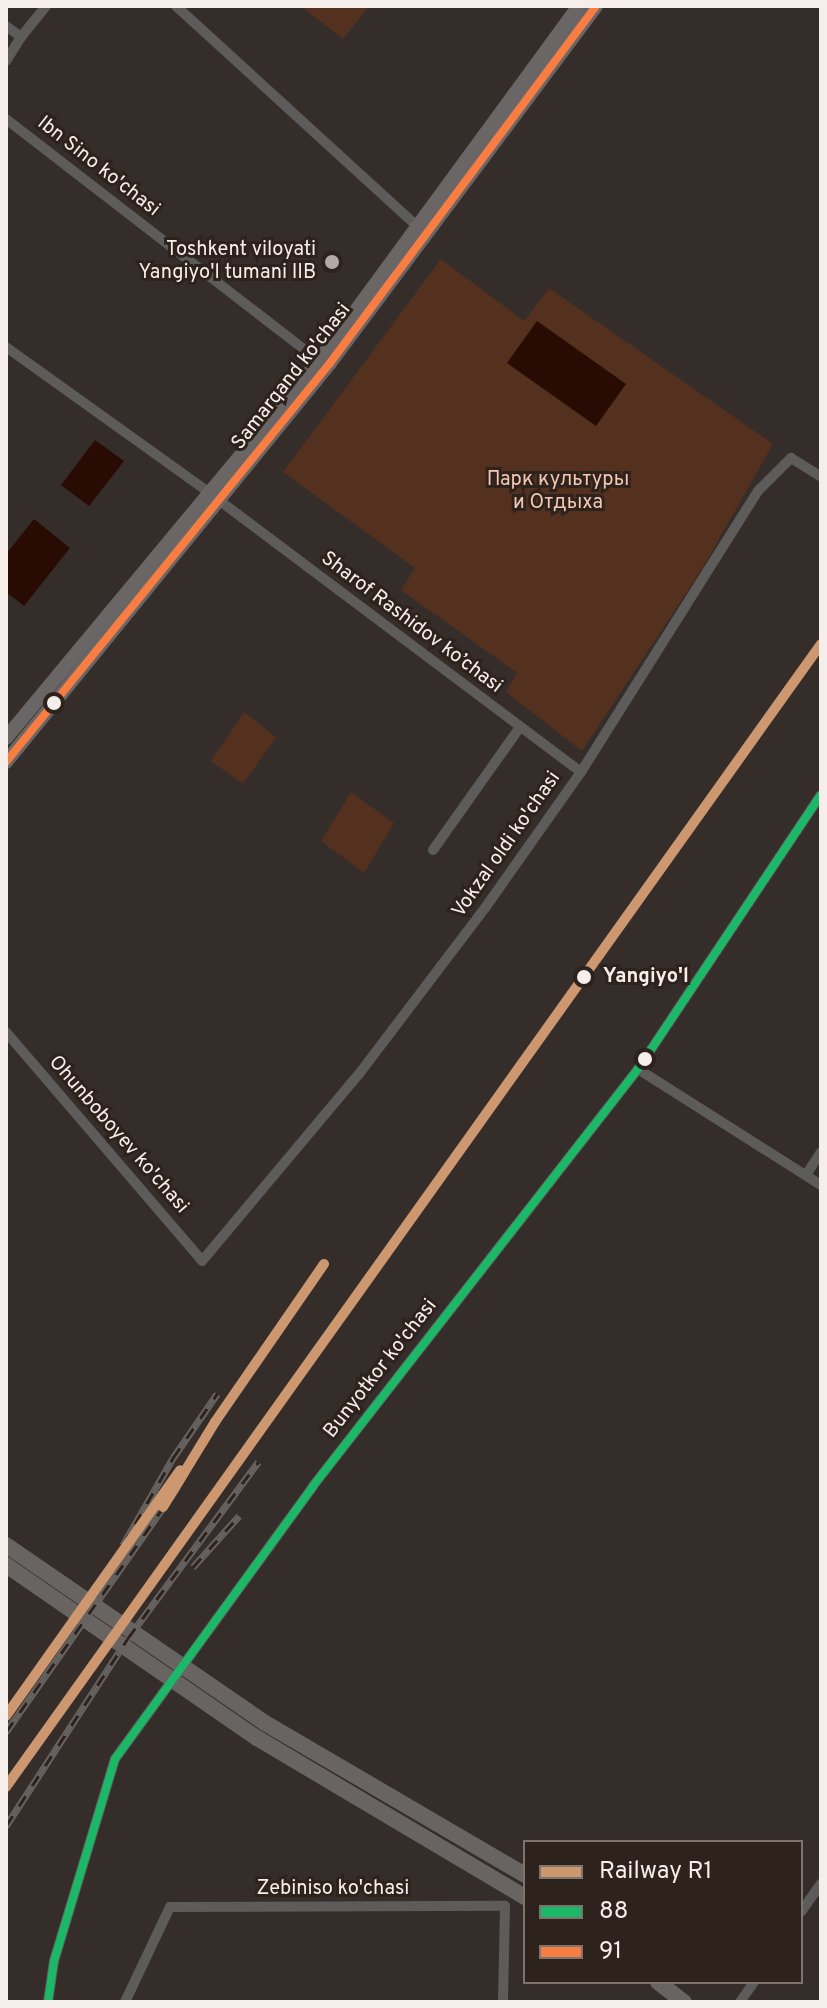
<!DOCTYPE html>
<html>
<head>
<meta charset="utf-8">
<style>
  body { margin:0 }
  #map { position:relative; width:827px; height:2008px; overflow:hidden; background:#342d2a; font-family:Overpass,sans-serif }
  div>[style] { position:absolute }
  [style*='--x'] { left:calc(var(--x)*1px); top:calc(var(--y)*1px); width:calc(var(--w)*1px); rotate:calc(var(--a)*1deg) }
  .green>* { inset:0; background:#54301f }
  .water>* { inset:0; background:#280c04 }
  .street>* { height:10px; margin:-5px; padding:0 5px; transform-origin:5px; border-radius:5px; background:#5e5c5a }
  .secondary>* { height:14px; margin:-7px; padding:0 7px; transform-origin:7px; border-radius:7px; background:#696665 }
  .primary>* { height:16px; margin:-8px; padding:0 8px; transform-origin:8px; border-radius:8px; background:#686461 }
  .rail>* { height:7px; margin-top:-3.5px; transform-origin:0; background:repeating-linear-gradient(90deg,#2e221d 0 12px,#676361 0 24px); box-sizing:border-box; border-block:2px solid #676361 }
  .bus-1>* { height:8px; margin:-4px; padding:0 4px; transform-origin:4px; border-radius:4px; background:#1ab867 }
  .bus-2>* { height:8px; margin:-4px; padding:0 4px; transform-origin:4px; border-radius:4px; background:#f77d43 }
  .rail-1>* { height:10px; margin:-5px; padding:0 5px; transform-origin:5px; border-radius:5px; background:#cd976f }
  .dots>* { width:22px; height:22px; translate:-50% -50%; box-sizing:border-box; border:4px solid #2e221d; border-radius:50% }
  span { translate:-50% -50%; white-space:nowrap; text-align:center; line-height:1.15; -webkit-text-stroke:6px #2e221d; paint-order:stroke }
  .street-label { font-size:20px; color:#f6eeea }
  .poi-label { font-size:20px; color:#f6eeea }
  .right { translate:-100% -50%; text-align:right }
  .park-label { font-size:20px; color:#f6c7b1 }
  .stop-label { font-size:20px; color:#f6eeea; font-weight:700 }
  .left { translate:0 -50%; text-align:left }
  .frame { position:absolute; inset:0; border:8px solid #f6eeea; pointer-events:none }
  .legend { position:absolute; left:523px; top:1840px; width:280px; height:144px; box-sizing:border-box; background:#2e221d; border:2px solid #7e746f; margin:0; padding:10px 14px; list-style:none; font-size:24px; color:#f6eeea }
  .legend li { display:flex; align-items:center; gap:16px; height:40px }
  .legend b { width:40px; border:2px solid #7e746f }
</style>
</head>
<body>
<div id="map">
  <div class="green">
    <div style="clip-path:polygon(301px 6px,369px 6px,343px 39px)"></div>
    <div style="clip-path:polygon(441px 259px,524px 321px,549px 288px,773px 444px,702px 569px,582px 751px,506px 692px,517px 673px,401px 590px,415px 568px,283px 472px)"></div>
    <div style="clip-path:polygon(244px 712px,276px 737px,243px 784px,211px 761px)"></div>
    <div style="clip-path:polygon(351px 792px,394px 823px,364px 873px,321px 841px)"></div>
  </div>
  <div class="water">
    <div style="clip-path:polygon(537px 321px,626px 384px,596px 426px,507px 363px)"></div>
    <div style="clip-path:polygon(95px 440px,124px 461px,89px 506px,61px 485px)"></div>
    <div style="clip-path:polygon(34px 519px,70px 548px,24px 606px,6px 592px,6px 554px)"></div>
  </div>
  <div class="street">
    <div style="--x:176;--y:6;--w:329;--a:42.4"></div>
    <div style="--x:6;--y:26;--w:19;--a:36"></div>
    <div style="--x:21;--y:37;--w:28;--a:122"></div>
    <div style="--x:21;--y:37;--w:40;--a:-51"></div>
    <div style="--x:6;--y:119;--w:396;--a:37.7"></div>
    <div style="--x:6;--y:347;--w:252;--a:35.6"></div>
    <div style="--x:220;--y:501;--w:451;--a:36.9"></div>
    <div style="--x:433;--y:850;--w:151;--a:-54.7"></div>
    <div style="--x:6;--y:1032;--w:301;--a:49.4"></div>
    <div style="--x:202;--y:1261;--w:244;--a:-50"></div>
    <div style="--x:359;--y:1074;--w:208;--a:-52.8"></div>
    <div style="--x:485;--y:908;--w:166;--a:-54.8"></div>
    <div style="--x:581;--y:772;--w:332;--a:-57.8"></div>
    <div style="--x:758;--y:491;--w:47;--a:-45"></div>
    <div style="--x:791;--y:458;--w:36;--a:32"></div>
    <div style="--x:638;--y:1069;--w:217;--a:32.4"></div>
    <div style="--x:806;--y:1175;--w:27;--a:-57"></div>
    <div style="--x:801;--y:1912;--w:35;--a:-55"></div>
    <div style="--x:48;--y:2002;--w:41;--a:-81.7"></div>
    <div style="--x:54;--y:1961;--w:211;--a:-73.2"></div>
    <div style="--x:115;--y:1759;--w:337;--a:-54"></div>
    <div style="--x:313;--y:1486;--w:529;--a:-52.07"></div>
    <div style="--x:638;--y:1069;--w:329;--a:-56.3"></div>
    <div style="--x:125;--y:2002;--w:105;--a:-64.7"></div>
    <div style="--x:170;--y:1907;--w:335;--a:-0.2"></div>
    <div style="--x:505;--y:1906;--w:96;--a:91.2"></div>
    <div style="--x:740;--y:2002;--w:24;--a:-55"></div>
  </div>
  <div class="secondary">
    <div style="--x:6;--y:738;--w:490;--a:-50.3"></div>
    <div style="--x:319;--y:361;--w:440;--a:-53.8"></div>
    <div style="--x:6;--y:762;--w:514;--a:-50.92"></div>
    <div style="--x:330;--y:363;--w:445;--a:-53.3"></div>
  </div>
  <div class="primary">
    <div style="--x:6;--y:1545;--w:314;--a:34.5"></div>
    <div style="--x:265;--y:1723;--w:301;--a:30.3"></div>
    <div style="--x:6;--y:1565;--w:305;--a:34.6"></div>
    <div style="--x:257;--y:1738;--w:312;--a:30.7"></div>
    <div style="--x:658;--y:1982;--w:33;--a:38"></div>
  </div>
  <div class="rail">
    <div style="--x:123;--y:1545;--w:100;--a:-60.1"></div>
    <div style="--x:173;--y:1458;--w:78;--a:-55.5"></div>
    <div style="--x:193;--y:1567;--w:69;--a:-48"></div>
    <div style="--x:6;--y:1732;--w:297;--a:-55"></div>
    <div style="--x:176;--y:1489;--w:78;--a:-59.8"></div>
    <div style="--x:215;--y:1422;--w:192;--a:-55.4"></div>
    <div style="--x:6;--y:1787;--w:1404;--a:-54.51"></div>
    <div style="--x:6;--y:1826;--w:224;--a:-57"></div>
    <div style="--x:128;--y:1638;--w:219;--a:-53.5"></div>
  </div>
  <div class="bus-1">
    <div style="--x:48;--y:2002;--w:41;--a:-81.7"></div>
    <div style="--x:54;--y:1961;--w:211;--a:-73.2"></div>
    <div style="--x:115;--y:1759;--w:337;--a:-54"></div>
    <div style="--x:313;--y:1486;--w:529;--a:-52.07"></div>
    <div style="--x:638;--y:1069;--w:329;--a:-56.3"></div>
  </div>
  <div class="bus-2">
    <div style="--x:6;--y:762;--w:514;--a:-50.92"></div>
    <div style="--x:330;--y:363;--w:445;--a:-53.3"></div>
  </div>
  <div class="rail-1">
    <div style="--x:163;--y:1507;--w:100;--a:-58.5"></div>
    <div style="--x:215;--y:1422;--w:192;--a:-55.4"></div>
    <div style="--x:6;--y:1716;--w:301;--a:-54.7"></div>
    <div style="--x:6;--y:1787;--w:1404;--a:-54.51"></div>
  </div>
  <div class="dots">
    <div style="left:332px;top:262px;background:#b2aaa7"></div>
    <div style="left:54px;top:703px;background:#f6eeea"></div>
    <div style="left:584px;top:977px;background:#f6eeea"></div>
    <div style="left:645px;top:1059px;background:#f6eeea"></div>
  </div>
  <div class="street-label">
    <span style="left:98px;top:167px;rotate:38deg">Ibn Sino ko'chasi</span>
    <span style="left:292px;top:377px;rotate:-52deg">Samarqand ko'chasi</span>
    <span style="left:411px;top:623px;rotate:37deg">Sharof Rashidov ko’chasi</span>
    <span style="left:507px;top:845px;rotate:-55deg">Vokzal oldi ko'chasi</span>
    <span style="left:118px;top:1135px;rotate:49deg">Ohunboboyev ko'chasi</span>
    <span style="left:381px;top:1369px;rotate:-52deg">Bunyotkor ko'chasi</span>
    <span style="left:333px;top:1889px">Zebiniso ko'chasi</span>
  </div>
  <div class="poi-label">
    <span class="right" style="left:316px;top:262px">Toshkent viloyati<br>Yangiyo'l tumani IIB</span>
  </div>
  <div class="park-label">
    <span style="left:558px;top:492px">Парк культуры<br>и Отдыха</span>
  </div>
  <div class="stop-label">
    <span class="left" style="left:603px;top:977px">Yangiyo'l</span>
  </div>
  <div class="frame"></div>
  <ul class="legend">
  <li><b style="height:10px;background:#cd976f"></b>Railway R1</li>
  <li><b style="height:10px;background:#1ab867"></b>88</li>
  <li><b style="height:10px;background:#f77d43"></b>91</li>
  </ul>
</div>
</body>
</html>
